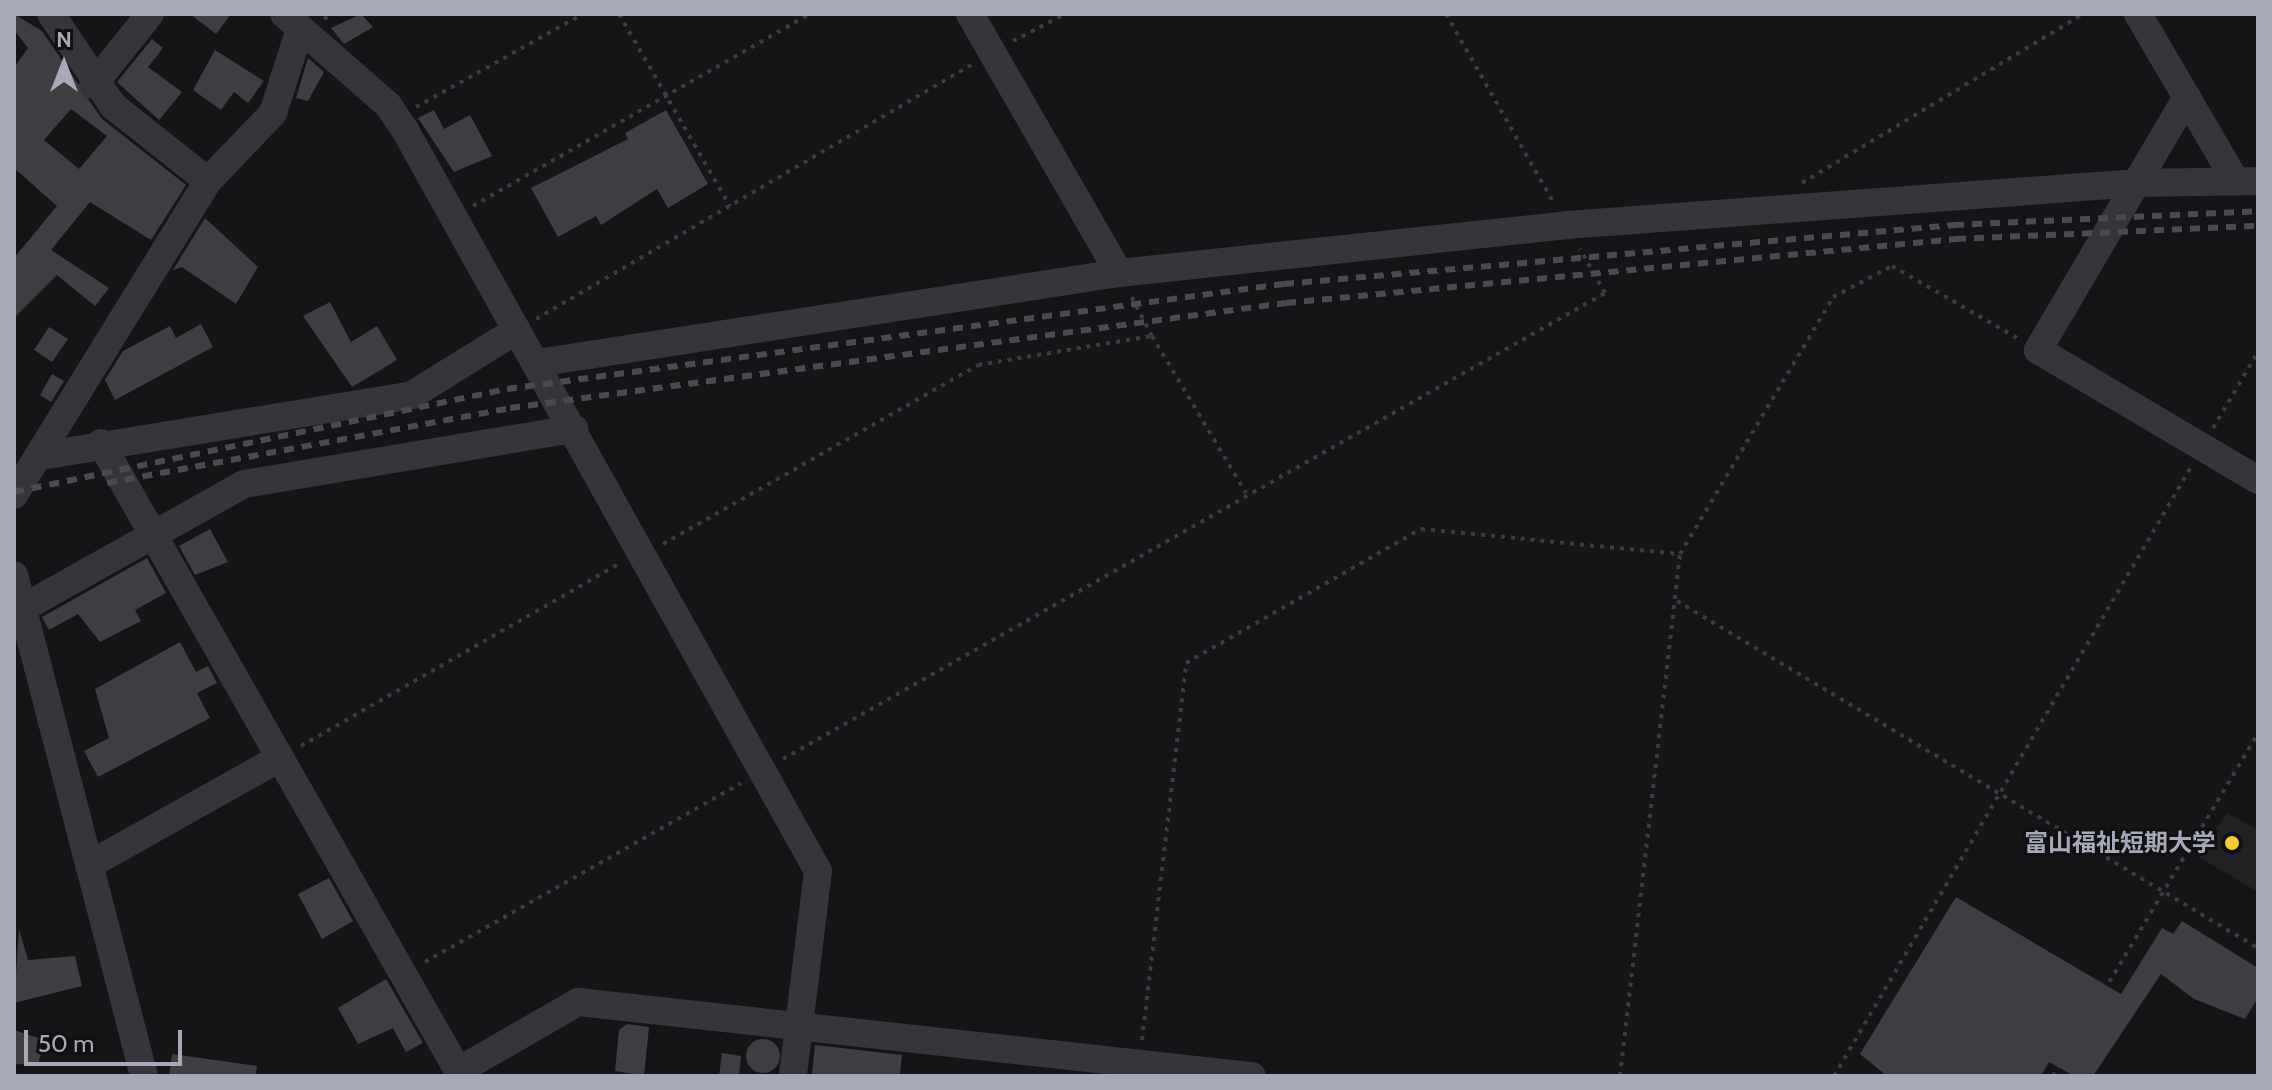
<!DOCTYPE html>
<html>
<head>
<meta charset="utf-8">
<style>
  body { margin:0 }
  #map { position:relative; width:2272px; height:1090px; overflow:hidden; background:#151416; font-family:Cabin,"Noto Sans JP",sans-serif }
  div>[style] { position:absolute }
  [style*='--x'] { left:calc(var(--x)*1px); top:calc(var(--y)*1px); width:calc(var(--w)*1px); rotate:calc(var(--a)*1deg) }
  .built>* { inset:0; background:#212023 }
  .building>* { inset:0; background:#3f3e43 }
  .round { border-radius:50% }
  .path>* { height:4px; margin-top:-2px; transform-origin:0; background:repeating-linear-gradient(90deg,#3b3c42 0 4px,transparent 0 10px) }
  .minor>* { height:28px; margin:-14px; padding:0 14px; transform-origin:14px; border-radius:14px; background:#35353b }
  .rail>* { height:6px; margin-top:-3px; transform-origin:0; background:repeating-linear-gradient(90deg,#4a4b52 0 10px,transparent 0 18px) }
  .dots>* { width:22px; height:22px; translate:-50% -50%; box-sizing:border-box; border:4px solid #100f11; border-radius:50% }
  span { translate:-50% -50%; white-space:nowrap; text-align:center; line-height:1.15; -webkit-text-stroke:6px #100f11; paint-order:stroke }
  .poi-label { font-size:24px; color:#a6a9b7; font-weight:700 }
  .right { translate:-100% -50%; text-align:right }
  .frame { position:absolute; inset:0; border:16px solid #a6a9b7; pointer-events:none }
  .north { position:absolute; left:24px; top:24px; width:80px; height:80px; -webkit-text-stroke:6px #100f11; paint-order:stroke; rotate:0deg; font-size:22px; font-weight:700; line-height:32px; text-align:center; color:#a6a9b7 }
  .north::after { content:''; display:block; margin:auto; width:28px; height:36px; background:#a6a9b7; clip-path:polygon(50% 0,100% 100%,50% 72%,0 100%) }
  .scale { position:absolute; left:24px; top:1030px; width:158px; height:36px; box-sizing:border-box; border:4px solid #a6a9b7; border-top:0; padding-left:10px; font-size:24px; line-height:28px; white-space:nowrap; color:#a6a9b7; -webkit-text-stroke:6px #100f11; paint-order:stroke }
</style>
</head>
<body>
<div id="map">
  <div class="built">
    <div style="clip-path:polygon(2227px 813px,2258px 830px,2258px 892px,2197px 856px)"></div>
  </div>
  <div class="building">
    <div style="clip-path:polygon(evenodd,14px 14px,42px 31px,102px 119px,186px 185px,151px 240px,90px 202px,51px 250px,109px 288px,95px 306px,57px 275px,14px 318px,14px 258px,57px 206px,14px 168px,14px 68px,28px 48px,14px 30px,14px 14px,71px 109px,107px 136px,79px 169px,44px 140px,71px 109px)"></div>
    <div style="clip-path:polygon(190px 14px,231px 14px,216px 34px)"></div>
    <div style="clip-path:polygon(361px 14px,373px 27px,344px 44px,331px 28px)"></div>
    <div style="clip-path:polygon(152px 39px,163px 48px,148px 67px,182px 92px,159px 120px,117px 82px)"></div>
    <div style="clip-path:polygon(215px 50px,264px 81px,248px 103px,234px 92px,221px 110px,193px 90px)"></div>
    <div style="clip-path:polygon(308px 58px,324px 72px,308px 101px,296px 98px)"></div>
    <div style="clip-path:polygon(434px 110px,444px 129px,470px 115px,492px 156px,454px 172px,418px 118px)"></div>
    <div style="clip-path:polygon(666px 110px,708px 184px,668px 208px,657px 189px,601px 225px,596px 216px,558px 237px,531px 188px,628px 139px,625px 133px)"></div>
    <div style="clip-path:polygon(205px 218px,258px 267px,236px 304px,182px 267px,173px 270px)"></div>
    <div style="clip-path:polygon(330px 302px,351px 342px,377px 326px,397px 360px,352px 387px,303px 316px)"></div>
    <div style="clip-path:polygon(201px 324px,213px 347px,115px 400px,105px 380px,123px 351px,170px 326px,176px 338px)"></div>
    <div style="clip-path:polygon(49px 327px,68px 339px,52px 362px,34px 350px)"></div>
    <div style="clip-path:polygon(52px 374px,64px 381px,51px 402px,40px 395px)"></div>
    <div style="clip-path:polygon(210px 529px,228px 562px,195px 575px,179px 546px)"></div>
    <div style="clip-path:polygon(147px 558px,166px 593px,135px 610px,141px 621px,100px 642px,78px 614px,49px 630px,42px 617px)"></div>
    <div style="clip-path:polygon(180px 642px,196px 672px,208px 666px,217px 683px,197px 693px,210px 718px,98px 777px,84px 751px,109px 738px,95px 689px)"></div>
    <div style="clip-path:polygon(329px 878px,353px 921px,322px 939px,298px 894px)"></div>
    <div style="clip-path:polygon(1956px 897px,2121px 994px,2162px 928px,2173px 934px,2182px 921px,2258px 968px,2258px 998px,2245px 1019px,2194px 999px,2161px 974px,2093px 1076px,2074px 1076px,2049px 1062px,2041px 1076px,1887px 1076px,1860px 1054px)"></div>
    <div style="clip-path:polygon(19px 929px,28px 960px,75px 956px,82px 986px,14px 1003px)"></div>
    <div style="clip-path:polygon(386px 979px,423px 1043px,406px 1052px,393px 1028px,358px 1044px,338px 1008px)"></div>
    <div style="clip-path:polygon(627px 1024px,649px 1027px,644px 1076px,615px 1071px,619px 1030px)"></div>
    <div style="clip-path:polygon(14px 1030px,44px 1040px,38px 1065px,14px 1064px)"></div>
    <div class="round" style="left:746px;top:1039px;width:34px;height:34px"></div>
    <div style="clip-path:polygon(815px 1045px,902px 1055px,900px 1076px,812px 1074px)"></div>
    <div style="clip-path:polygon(722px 1053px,741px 1056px,739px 1076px,719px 1076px)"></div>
    <div style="clip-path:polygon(172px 1054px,257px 1066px,256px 1076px,169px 1076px)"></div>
  </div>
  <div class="path">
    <div style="--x:619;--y:14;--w:222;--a:60"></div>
    <div style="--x:1446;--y:14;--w:218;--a:60.3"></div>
    <div style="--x:324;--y:19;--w:9;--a:-32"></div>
    <div style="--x:1013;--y:41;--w:59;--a:-27.4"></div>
    <div style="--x:416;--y:107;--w:191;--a:-29.1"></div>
    <div style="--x:1802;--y:183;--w:328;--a:-31"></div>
    <div style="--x:473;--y:206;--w:388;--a:-29.7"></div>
    <div style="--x:536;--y:319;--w:504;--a:-30.28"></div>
    <div style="--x:1152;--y:336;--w:183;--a:59.1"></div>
    <div style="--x:2213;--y:428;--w:88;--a:-59.4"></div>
    <div style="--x:663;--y:544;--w:362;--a:-29.6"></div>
    <div style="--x:978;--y:365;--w:176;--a:-9.5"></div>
    <div style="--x:1152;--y:336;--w:45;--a:-117.7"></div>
    <div style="--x:1677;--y:601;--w:677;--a:30.85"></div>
    <div style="--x:301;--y:746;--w:366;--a:-29.8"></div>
    <div style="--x:783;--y:759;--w:945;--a:-29.55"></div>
    <div style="--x:1605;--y:293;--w:51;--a:-119.6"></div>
    <div style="--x:425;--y:962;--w:363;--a:-29.5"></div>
    <div style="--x:1142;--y:1040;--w:380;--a:-83.3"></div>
    <div style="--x:1186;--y:663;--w:271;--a:-29.7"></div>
    <div style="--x:1421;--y:529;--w:260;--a:5.5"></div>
    <div style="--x:1620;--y:1076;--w:525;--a:-83.44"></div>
    <div style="--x:1680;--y:554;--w:299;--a:-59.2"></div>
    <div style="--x:1833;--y:297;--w:67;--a:-27.7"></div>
    <div style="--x:1892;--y:266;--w:146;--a:29.9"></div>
    <div style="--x:1834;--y:1076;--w:706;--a:-59.62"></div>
    <div style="--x:2053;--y:1076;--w:400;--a:-59.1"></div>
  </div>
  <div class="minor">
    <div style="--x:51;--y:14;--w:111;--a:56"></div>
    <div style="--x:113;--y:106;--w:121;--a:38.3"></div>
    <div style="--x:284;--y:14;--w:138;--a:41.2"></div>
    <div style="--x:388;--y:105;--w:30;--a:56"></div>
    <div style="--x:405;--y:130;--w:848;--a:60.87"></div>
    <div style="--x:818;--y:871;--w:207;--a:97"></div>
    <div style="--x:970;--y:14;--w:299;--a:60.1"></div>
    <div style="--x:2138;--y:14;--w:194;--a:59.7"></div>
    <div style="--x:93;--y:85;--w:91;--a:-51.2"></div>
    <div style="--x:2187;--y:97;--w:294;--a:120.5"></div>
    <div style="--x:2038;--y:350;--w:256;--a:30.6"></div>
    <div style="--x:537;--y:363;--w:589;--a:-8.79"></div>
    <div style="--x:1119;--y:273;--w:451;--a:-6.1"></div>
    <div style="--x:1567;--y:225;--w:572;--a:-4.21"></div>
    <div style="--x:2137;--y:183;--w:121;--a:-0.9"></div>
    <div style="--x:101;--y:443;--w:728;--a:60.37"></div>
    <div style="--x:41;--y:456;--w:376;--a:-9.3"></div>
    <div style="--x:412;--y:395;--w:123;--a:-31.8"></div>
    <div style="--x:14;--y:495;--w:369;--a:-58.3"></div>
    <div style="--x:208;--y:181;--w:94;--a:-46.3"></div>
    <div style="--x:273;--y:113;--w:85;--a:-72.2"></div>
    <div style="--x:14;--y:575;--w:518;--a:75.45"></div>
    <div style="--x:23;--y:608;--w:253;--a:-29.3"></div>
    <div style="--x:244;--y:484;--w:335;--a:-9.5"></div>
    <div style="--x:89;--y:865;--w:217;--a:-29.3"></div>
    <div style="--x:458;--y:1071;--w:138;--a:-29.9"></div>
    <div style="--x:578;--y:1002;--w:678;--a:6.27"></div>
  </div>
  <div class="rail">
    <div style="--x:107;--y:483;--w:410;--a:-10.5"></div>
    <div style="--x:510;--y:408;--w:783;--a:-7.71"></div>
    <div style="--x:1286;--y:303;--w:673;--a:-5.46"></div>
    <div style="--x:1956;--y:239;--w:302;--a:-2.5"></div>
    <div style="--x:14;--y:492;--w:504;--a:-11.8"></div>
    <div style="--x:507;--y:389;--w:784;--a:-7.7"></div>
    <div style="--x:1284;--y:284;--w:673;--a:-5.03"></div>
    <div style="--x:1954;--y:225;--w:304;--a:-2.6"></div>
  </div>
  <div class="dots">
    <div style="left:2232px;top:843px;background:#f6cb2d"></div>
  </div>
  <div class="poi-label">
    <span class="right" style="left:2216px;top:843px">富山福祉短期大学</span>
  </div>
  <div class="frame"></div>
  <div class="north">N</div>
  <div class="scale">50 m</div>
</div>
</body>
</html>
